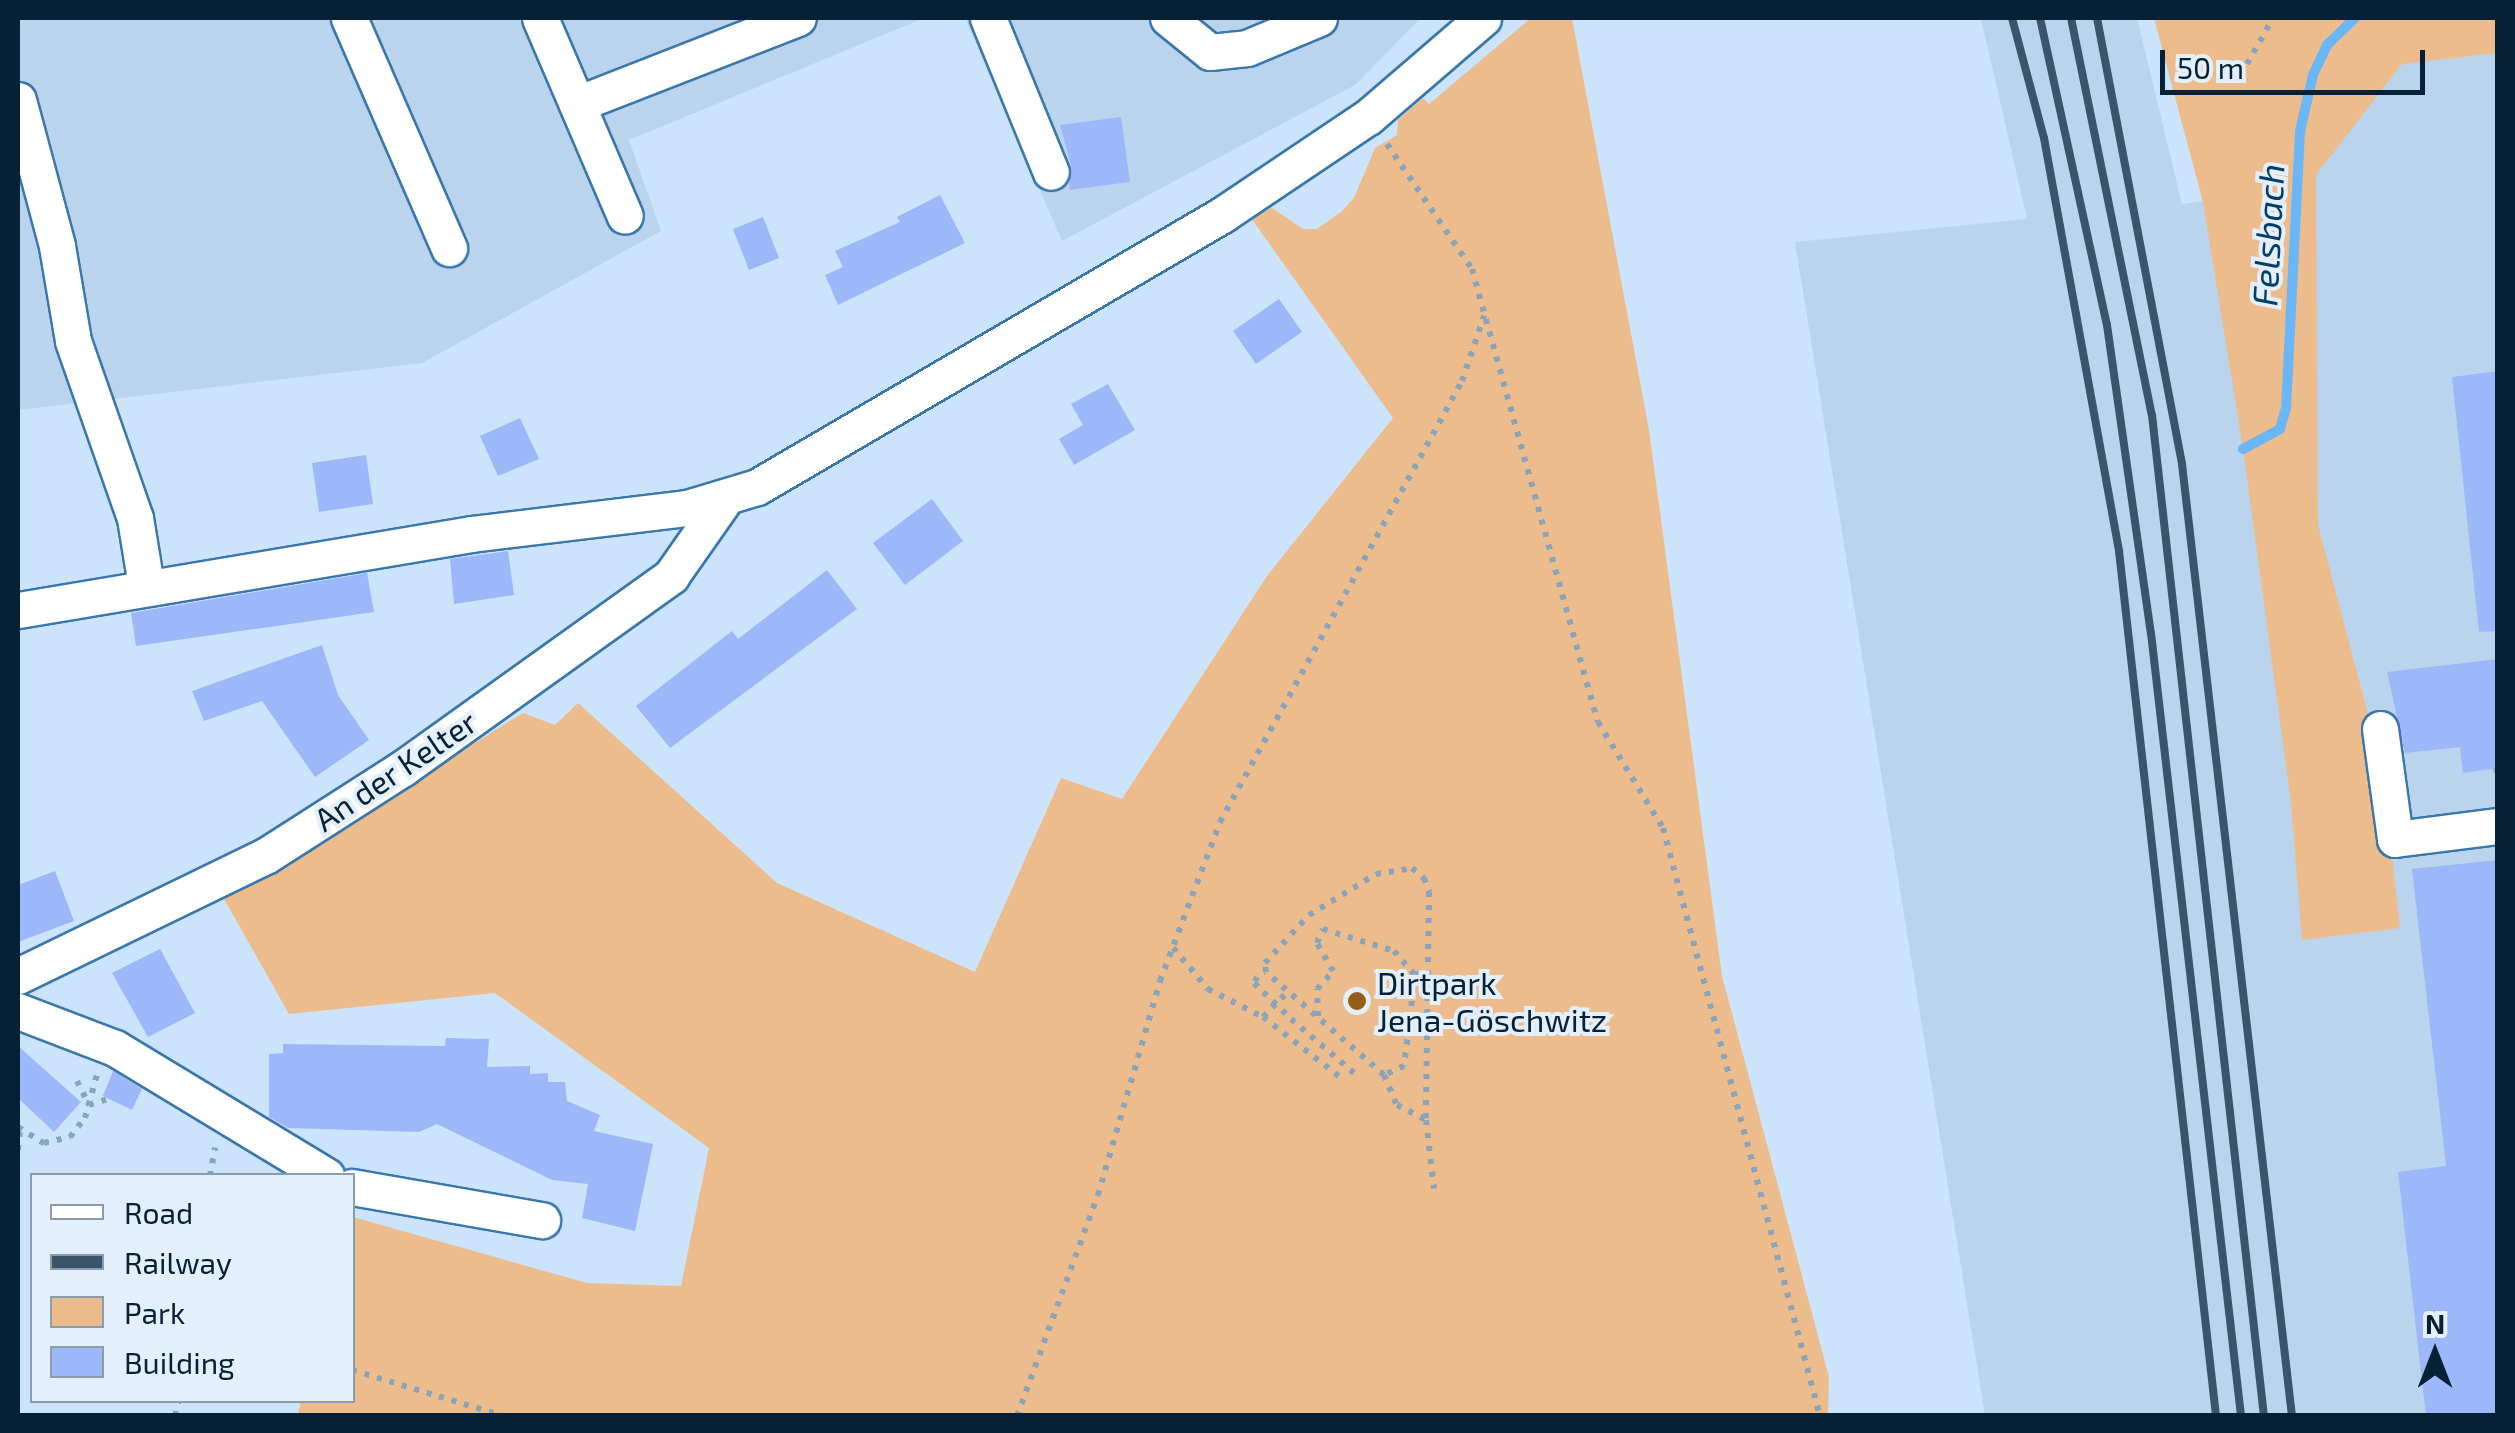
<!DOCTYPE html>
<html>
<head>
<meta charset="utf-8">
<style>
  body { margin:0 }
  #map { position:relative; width:2515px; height:1433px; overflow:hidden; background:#cbe4fb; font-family:"Exo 2",sans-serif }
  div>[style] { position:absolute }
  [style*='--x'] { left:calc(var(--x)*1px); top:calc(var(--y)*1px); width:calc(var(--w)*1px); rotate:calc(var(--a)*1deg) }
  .built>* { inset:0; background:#bad4ed }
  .green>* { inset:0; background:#ecbc8c }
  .stream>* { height:10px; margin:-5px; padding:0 5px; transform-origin:5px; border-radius:5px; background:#6bb6f7 }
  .building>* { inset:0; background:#9db8f8 }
  .path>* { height:6px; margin-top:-3px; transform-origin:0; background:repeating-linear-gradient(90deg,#8aa4ba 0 5px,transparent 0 13px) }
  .roads { filter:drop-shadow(2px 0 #3a77ab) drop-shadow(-2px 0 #3a77ab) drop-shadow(0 2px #3a77ab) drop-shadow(0 -2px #3a77ab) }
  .minor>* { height:35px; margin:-17.5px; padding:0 17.5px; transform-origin:17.5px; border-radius:17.5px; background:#fff }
  .rail>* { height:8px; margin:-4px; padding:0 4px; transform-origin:4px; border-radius:4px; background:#3a5469 }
  .dots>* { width:28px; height:28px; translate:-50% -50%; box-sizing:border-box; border:5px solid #e3effb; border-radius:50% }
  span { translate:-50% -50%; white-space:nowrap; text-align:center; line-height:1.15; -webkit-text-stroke:8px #e3effb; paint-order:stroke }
  .street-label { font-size:32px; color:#062035 }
  .poi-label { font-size:32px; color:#062035 }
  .left { translate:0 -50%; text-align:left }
  .water-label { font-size:35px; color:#023e67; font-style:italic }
  .frame { position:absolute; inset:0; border:20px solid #062035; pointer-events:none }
  .legend { position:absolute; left:30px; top:1173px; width:325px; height:230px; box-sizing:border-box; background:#e3effb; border:2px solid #8b9cac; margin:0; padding:12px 18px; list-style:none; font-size:30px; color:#062035 }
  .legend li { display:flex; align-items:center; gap:20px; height:50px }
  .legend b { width:50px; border:2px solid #8b9cac }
  .north { position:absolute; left:2385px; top:1303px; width:100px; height:100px; -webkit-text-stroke:8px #e3effb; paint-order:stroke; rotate:0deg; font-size:28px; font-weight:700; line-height:40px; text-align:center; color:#062035 }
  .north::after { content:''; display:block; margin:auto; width:35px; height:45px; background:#062035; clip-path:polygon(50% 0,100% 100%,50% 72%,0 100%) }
  .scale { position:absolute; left:2160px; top:50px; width:265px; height:45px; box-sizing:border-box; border:5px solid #062035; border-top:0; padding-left:12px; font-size:30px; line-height:35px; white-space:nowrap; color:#062035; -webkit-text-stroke:8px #e3effb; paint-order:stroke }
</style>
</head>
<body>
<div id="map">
  <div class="built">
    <div style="clip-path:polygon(18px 18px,924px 18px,629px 140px,661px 231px,422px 363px,18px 410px)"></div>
    <div style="clip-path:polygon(965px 18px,1421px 18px,1355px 85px,1062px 241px)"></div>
    <div style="clip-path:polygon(1981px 18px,2137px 18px,2182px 204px,2203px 201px,2154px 18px,2497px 18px,2497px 1415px,1985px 1415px,1795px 242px,2027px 219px)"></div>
  </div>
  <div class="green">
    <div style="clip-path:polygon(1531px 18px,1572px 18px,1649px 430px,1722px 976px,1829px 1377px,1828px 1415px,298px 1415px,301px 1401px,352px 1400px,353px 1217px,587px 1283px,681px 1286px,709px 1148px,495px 993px,289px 1014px,224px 899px,523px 713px,555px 725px,578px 703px,777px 883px,975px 972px,1061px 778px,1122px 799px,1267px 576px,1393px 418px,1251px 218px,1272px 208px,1303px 229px,1317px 229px,1341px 212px,1354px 198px,1375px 148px,1397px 135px,1398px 120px,1423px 98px,1429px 104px)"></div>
    <div style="clip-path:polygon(2154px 18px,2497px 18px,2497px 53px,2402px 64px,2316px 175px,2318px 525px,2382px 767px,2400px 928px,2302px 940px,2291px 803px,2243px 449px,2203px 202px)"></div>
  </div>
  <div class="stream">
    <div style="--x:2243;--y:449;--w:42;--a:-28.4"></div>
    <div style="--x:2280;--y:429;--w:22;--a:-74"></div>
    <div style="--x:2286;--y:408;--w:277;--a:-87.1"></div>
    <div style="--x:2300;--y:131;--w:57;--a:-76.9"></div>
    <div style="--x:2313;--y:75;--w:33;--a:-65"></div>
    <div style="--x:2327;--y:45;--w:39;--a:-44"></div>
  </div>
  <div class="building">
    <div style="clip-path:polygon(1121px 117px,1130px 182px,1069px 190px,1071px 165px,1060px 125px)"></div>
    <div style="clip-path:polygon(940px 195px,965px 243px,838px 305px,825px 275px,843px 267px,835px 251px,900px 222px,897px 217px)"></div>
    <div style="clip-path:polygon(763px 217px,779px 258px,749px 270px,733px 229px)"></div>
    <div style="clip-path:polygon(1279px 299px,1302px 332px,1256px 364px,1233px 331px)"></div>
    <div style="clip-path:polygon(2498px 371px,2498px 631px,2479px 632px,2452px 377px)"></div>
    <div style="clip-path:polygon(1108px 384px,1135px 430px,1074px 465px,1059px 439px,1083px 425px,1071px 404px)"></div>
    <div style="clip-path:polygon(520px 418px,539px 459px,498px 476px,480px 436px)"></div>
    <div style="clip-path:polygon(366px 455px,373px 504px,319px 512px,312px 463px)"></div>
    <div style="clip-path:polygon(932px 499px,963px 541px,905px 585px,873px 543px)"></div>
    <div style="clip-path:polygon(508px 551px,514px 595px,454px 604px,450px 559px)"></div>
    <div style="clip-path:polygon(827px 570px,857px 609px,670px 748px,636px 706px,732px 631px,738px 639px)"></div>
    <div style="clip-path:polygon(367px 573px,374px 612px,136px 646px,131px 613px)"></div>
    <div style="clip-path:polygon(322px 645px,338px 695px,369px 740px,315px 777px,262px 701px,204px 721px,192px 691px)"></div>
    <div style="clip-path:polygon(2498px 659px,2498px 768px,2463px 773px,2460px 747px,2405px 753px,2387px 672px)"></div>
    <div style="clip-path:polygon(2498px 860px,2498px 1413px,2426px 1416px,2398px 1172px,2446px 1166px,2412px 869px)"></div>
    <div style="clip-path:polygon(55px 871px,74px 921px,18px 942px,18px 885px)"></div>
    <div style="clip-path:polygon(160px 949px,195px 1013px,148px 1037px,112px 973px)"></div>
    <div style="clip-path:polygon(446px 1038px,489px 1039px,487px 1067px,530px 1066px,530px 1074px,548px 1073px,548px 1082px,565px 1082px,567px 1101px,600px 1115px,594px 1131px,653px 1144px,635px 1231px,582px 1218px,588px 1184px,552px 1180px,437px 1124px,419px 1132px,288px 1128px,269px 1117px,269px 1054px,283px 1053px,283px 1044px,445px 1046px)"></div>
    <div style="clip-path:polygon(18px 1046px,81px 1102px,54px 1132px,18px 1098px)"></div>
    <div style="clip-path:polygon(113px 1071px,142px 1089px,132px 1110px,103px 1096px)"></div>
  </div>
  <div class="path">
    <div style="--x:2247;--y:64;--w:53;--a:-60.5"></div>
    <div style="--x:1387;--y:144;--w:151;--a:55.8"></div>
    <div style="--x:1472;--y:269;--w:470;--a:74.5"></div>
    <div style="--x:1598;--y:722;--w:124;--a:58.5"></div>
    <div style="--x:1663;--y:828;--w:609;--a:75.05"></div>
    <div style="--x:2496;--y:768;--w:11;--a:80"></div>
    <div style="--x:1173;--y:948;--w:54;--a:49.5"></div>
    <div style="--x:1208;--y:989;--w:62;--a:27"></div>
    <div style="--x:1263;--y:1017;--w:36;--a:-46"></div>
    <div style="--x:1257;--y:977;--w:7;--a:117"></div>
    <div style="--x:1254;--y:983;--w:52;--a:44.2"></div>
    <div style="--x:1291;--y:1019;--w:83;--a:40.6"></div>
    <div style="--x:1427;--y:977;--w:8;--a:-150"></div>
    <div style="--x:1420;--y:973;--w:5;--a:158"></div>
    <div style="--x:1415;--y:975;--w:92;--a:96.9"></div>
    <div style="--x:1404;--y:1066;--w:22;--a:156"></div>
    <div style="--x:1384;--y:1075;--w:157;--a:-138.9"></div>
    <div style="--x:1266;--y:972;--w:9;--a:-96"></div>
    <div style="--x:1265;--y:963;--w:65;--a:-47.5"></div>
    <div style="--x:1309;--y:915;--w:79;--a:-31.5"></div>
    <div style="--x:1376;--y:874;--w:36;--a:-9"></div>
    <div style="--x:1412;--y:868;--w:16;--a:40"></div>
    <div style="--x:1424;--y:878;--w:15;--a:70"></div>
    <div style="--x:1429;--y:892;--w:228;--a:90.8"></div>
    <div style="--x:1426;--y:1120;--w:69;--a:83.4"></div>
    <div style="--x:1318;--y:1016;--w:27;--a:-92"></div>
    <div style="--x:1317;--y:989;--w:24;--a:-48"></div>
    <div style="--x:1333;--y:971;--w:32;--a:-120"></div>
    <div style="--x:1317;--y:943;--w:15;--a:-67"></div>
    <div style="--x:1323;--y:929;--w:74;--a:17.2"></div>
    <div style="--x:1394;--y:951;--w:32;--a:49"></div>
    <div style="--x:1263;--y:1017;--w:103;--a:37.9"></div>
    <div style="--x:1384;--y:1075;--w:33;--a:67"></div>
    <div style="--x:1397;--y:1105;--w:33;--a:27"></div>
    <div style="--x:77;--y:1081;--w:27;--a:63"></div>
    <div style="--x:89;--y:1105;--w:20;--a:-18"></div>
    <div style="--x:18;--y:1127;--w:31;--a:32"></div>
    <div style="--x:44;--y:1143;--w:27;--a:-13"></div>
    <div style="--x:70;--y:1137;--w:24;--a:-52"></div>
    <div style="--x:85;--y:1118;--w:46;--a:-74.7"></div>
    <div style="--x:18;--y:1150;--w:18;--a:-84"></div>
    <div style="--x:210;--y:1176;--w:29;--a:-80"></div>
    <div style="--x:352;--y:1370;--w:158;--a:16.9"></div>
    <div style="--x:175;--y:1416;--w:16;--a:-76"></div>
    <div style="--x:1017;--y:1416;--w:235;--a:-69.9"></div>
    <div style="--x:1098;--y:1195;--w:223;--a:-73.8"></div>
    <div style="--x:1160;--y:981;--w:170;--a:-69.3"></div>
    <div style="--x:1220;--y:822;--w:503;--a:-61.24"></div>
    <div style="--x:1462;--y:381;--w:69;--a:-71.3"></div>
  </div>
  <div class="roads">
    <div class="minor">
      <div style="--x:349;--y:18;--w:251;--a:66.5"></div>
      <div style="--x:540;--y:18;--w:215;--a:66.8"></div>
      <div style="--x:988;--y:18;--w:166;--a:67.8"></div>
      <div style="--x:1168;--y:18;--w:54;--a:39"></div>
      <div style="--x:1210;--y:52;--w:37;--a:-6"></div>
      <div style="--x:1247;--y:48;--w:78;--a:-22.6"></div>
      <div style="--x:18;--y:100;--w:151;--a:75"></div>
      <div style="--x:57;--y:246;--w:96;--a:80.4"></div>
      <div style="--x:73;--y:341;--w:188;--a:70.7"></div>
      <div style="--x:135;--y:518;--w:68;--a:80.7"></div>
      <div style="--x:577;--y:104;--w:237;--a:-21.3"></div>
      <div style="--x:18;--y:610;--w:459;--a:-9.5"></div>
      <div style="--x:471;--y:534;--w:218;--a:-6.9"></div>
      <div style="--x:687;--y:508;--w:73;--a:-16.7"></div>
      <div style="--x:757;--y:487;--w:539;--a:-30.33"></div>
      <div style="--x:1222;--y:215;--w:176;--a:-33.9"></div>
      <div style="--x:1368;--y:117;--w:152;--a:-40.7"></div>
      <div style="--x:2380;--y:729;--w:111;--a:82.2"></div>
      <div style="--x:2395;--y:839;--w:104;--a:-7.2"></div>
      <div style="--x:18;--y:976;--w:277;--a:-25.9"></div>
      <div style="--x:267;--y:855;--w:161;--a:-32.6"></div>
      <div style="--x:403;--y:768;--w:330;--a:-35.6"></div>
      <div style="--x:671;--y:576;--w:94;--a:-55"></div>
      <div style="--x:18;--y:1011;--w:104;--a:20.9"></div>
      <div style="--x:115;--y:1048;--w:247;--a:31.2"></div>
      <div style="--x:352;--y:1187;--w:193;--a:9.9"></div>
    </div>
  </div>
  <div class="rail">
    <div style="--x:2012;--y:18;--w:124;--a:75.1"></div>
    <div style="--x:2044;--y:138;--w:420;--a:79.7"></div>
    <div style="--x:2119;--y:551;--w:870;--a:83.6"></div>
    <div style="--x:2040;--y:18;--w:314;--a:77.7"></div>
    <div style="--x:2107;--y:325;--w:311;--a:81.9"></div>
    <div style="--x:2151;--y:633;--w:788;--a:83.44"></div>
    <div style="--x:2071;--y:18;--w:405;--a:78.5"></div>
    <div style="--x:2152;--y:415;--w:1007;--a:83.62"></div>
    <div style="--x:2097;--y:18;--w:454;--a:79.2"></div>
    <div style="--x:2182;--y:464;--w:958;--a:83.41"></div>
  </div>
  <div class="dots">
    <div style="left:1357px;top:1001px;background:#955d17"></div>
  </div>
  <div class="street-label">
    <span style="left:395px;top:770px;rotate:-34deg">An der Kelter</span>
  </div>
  <div class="poi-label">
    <span class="left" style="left:1377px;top:1001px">Dirtpark<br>Jena-Göschwitz</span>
  </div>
  <div class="water-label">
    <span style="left:2267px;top:235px;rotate:-87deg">Felsbach</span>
  </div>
  <div class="frame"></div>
  <ul class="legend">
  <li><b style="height:12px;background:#fff"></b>Road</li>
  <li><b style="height:12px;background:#3a5469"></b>Railway</li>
  <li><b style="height:28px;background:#ecbc8c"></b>Park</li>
  <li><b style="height:28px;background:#9db8f8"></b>Building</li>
  </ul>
  <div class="north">N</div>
  <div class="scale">50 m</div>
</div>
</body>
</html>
